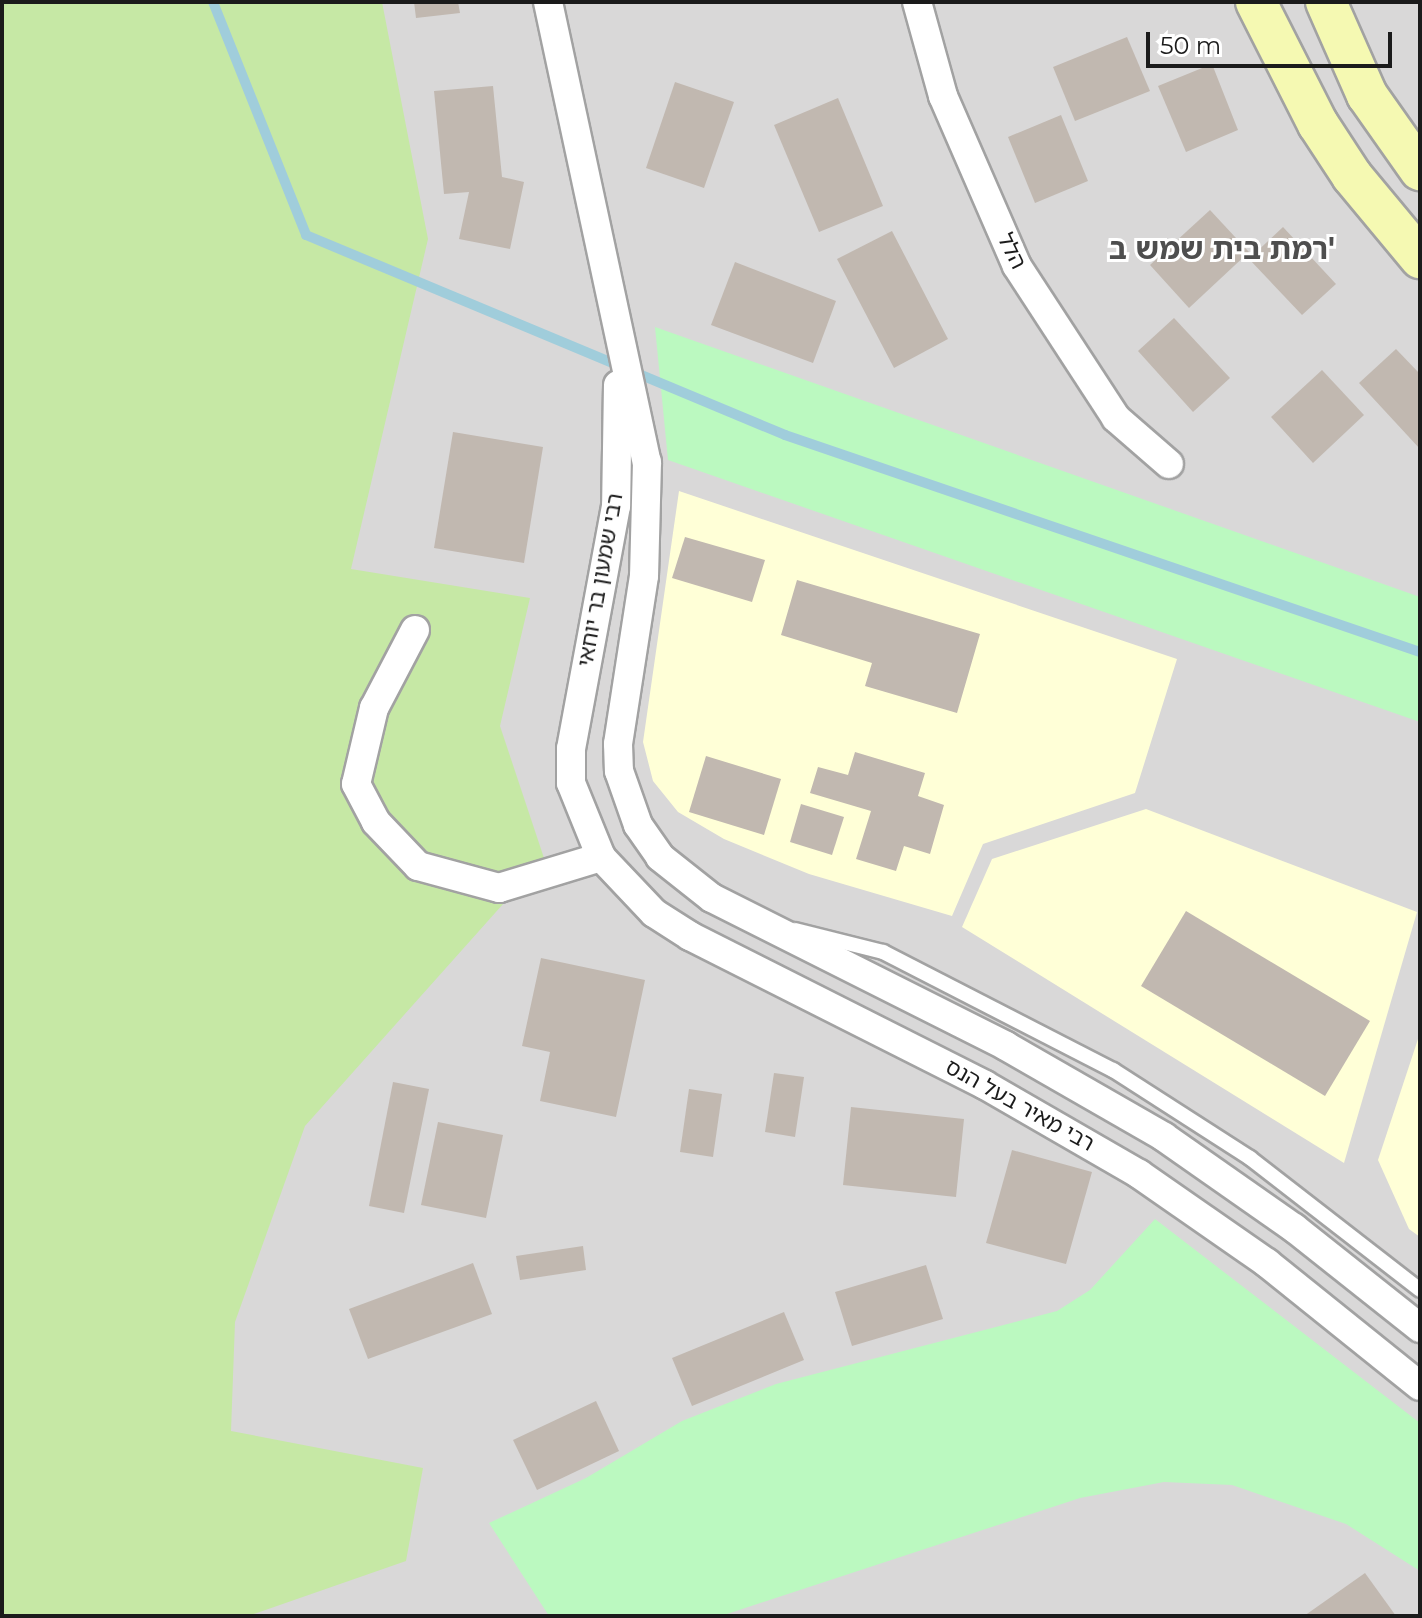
<!DOCTYPE html>
<html>
<head>
<meta charset="utf-8">
<style>
  body { margin:0 }
  #map { position:relative; width:1422px; height:1618px; overflow:hidden; background:#ede8e0; font-family:Montserrat,"Noto Sans Hebrew",sans-serif }
  div>[style] { position:absolute }
  [style*='--x'] { left:calc(var(--x)*1px); top:calc(var(--y)*1px); width:calc(var(--w)*1px); rotate:calc(var(--a)*1deg) }
  .residential>* { inset:0; background:#d9d8d8 }
  .education>* { inset:0; background:#ffffd7 }
  .grass>* { inset:0; background:#c6e8a5 }
  .park>* { inset:0; background:#bbf9c0 }
  .stream>* { height:10px; margin:-5px; padding:0 5px; transform-origin:5px; border-radius:5px; background:#a0cddb }
  .building>* { inset:0; background:#c1b8b0 }
  .roads { filter:drop-shadow(2px 0 #a2a2a2) drop-shadow(-2px 0 #a2a2a2) drop-shadow(0 2px #a2a2a2) drop-shadow(0 -2px #a2a2a2) }
  .lane>* { height:14px; margin:-7px; padding:0 7px; transform-origin:7px; border-radius:7px; background:#fff }
  .street>* { height:28px; margin:-14px; padding:0 14px; transform-origin:14px; border-radius:14px; background:#fff }
  .secondary>* { height:40px; margin:-20px; padding:0 20px; transform-origin:20px; border-radius:20px; background:#f5f9b2 }
  span { translate:-50% -50%; white-space:nowrap; text-align:center; line-height:1.15; -webkit-text-stroke:6px #fff; paint-order:stroke }
  .street-label { font-size:22px; color:#1b1b1b }
  .district-label { font-size:30px; color:#4e4e4e; font-weight:700 }
  .frame { position:absolute; inset:0; border:4px solid #1b1b1b; pointer-events:none }
  .scale { position:absolute; left:1146px; top:32px; width:246px; height:36px; box-sizing:border-box; border:4px solid #1b1b1b; border-top:0; padding-left:10px; font-size:24px; line-height:28px; white-space:nowrap; color:#1b1b1b; -webkit-text-stroke:6px #fff; paint-order:stroke }
</style>
</head>
<body>
<div id="map">
  <div class="residential">
    <div style="clip-path:polygon(8px 2px,1420px 2px,1420px 1616px,2px 1616px)"></div>
  </div>
  <div class="education">
    <div style="clip-path:polygon(679px 491px,1177px 659px,1135px 793px,983px 844px,952px 916px,809px 874px,724px 839px,678px 812px,653px 781px,643px 742px)"></div>
    <div style="clip-path:polygon(1146px 809px,1417px 912px,1344px 1163px,962px 927px,992px 859px)"></div>
    <div style="clip-path:polygon(1420px 1033px,1420px 1237px,1409px 1229px,1378px 1160px)"></div>
  </div>
  <div class="grass">
    <div style="clip-path:polygon(2px 2px,382px 2px,428px 239px,351px 569px,530px 598px,500px 726px,544px 858px,305px 1126px,235px 1322px,231px 1431px,423px 1468px,406px 1561px,248px 1616px,2px 1616px)"></div>
  </div>
  <div class="park">
    <div style="clip-path:polygon(655px 327px,1420px 597px,1420px 722px,668px 460px)"></div>
    <div style="clip-path:polygon(1155px 1219px,1420px 1423px,1420px 1571px,1346px 1524px,1232px 1485px,1164px 1482px,1080px 1498px,721px 1616px,549px 1616px,489px 1523px,586px 1478px,682px 1421px,776px 1384px,1057px 1311px,1090px 1290px)"></div>
  </div>
  <div class="stream">
    <div style="--x:213;--y:2;--w:251;--a:68.2"></div>
    <div style="--x:306;--y:235;--w:519;--a:22.66"></div>
    <div style="--x:785;--y:435;--w:671;--a:18.87"></div>
  </div>
  <div class="building">
    <div style="clip-path:polygon(414px 2px,458px 2px,460px 13px,416px 18px)"></div>
    <div style="clip-path:polygon(1127px 37px,1150px 91px,1075px 121px,1053px 67px)"></div>
    <div style="clip-path:polygon(1212px 64px,1238px 130px,1186px 152px,1158px 86px)"></div>
    <div style="clip-path:polygon(675px 82px,734px 102px,704px 188px,646px 168px)"></div>
    <div style="clip-path:polygon(493px 86px,502px 177px,524px 182px,510px 249px,459px 239px,469px 192px,444px 194px,434px 91px)"></div>
    <div style="clip-path:polygon(838px 98px,883px 206px,819px 232px,774px 125px)"></div>
    <div style="clip-path:polygon(1061px 115px,1088px 181px,1035px 203px,1008px 137px)"></div>
    <div style="clip-path:polygon(1210px 210px,1249px 252px,1189px 308px,1150px 265px)"></div>
    <div style="clip-path:polygon(1283px 227px,1336px 284px,1302px 315px,1249px 259px)"></div>
    <div style="clip-path:polygon(892px 231px,948px 339px,894px 368px,837px 259px)"></div>
    <div style="clip-path:polygon(735px 262px,836px 301px,813px 363px,711px 325px)"></div>
    <div style="clip-path:polygon(1174px 318px,1230px 378px,1193px 412px,1138px 351px)"></div>
    <div style="clip-path:polygon(1396px 349px,1420px 374px,1420px 449px,1359px 383px)"></div>
    <div style="clip-path:polygon(1322px 370px,1364px 415px,1313px 463px,1271px 417px)"></div>
    <div style="clip-path:polygon(453px 432px,543px 447px,524px 563px,434px 548px)"></div>
    <div style="clip-path:polygon(685px 537px,765px 560px,752px 602px,672px 578px)"></div>
    <div style="clip-path:polygon(797px 580px,980px 634px,957px 713px,865px 686px,872px 663px,781px 635px)"></div>
    <div style="clip-path:polygon(855px 752px,925px 773px,918px 796px,944px 805px,930px 854px,904px 846px,896px 871px,856px 859px,871px 811px,810px 793px,818px 767px,848px 775px)"></div>
    <div style="clip-path:polygon(706px 756px,781px 779px,764px 835px,689px 812px)"></div>
    <div style="clip-path:polygon(801px 804px,844px 817px,832px 855px,790px 842px)"></div>
    <div style="clip-path:polygon(1186px 911px,1370px 1021px,1325px 1096px,1141px 986px)"></div>
    <div style="clip-path:polygon(541px 958px,645px 980px,616px 1117px,540px 1101px,550px 1052px,522px 1046px)"></div>
    <div style="clip-path:polygon(774px 1073px,804px 1077px,795px 1137px,765px 1132px)"></div>
    <div style="clip-path:polygon(393px 1082px,429px 1089px,404px 1213px,369px 1206px)"></div>
    <div style="clip-path:polygon(689px 1089px,722px 1094px,713px 1157px,680px 1152px)"></div>
    <div style="clip-path:polygon(851px 1107px,964px 1119px,956px 1197px,843px 1185px)"></div>
    <div style="clip-path:polygon(438px 1122px,503px 1135px,486px 1218px,421px 1205px)"></div>
    <div style="clip-path:polygon(1012px 1150px,1092px 1172px,1066px 1264px,986px 1243px)"></div>
    <div style="clip-path:polygon(583px 1246px,586px 1270px,520px 1280px,516px 1256px)"></div>
    <div style="clip-path:polygon(473px 1263px,492px 1314px,368px 1359px,349px 1309px)"></div>
    <div style="clip-path:polygon(926px 1265px,943px 1319px,852px 1346px,835px 1292px)"></div>
    <div style="clip-path:polygon(784px 1312px,804px 1360px,692px 1406px,672px 1358px)"></div>
    <div style="clip-path:polygon(596px 1401px,619px 1451px,537px 1490px,513px 1440px)"></div>
    <div style="clip-path:polygon(1365px 1573px,1396px 1616px,1304px 1616px)"></div>
  </div>
  <div class="roads">
    <div class="lane">
      <div style="--x:795;--y:930;--w:91;--a:14"></div>
      <div style="--x:883;--y:952;--w:259;--a:27.2"></div>
      <div style="--x:1113;--y:1070;--w:163;--a:32.7"></div>
      <div style="--x:1250;--y:1158;--w:215;--a:37.8"></div>
    </div>
    <div class="street">
      <div style="--x:548;--y:2;--w:471;--a:77.9"></div>
      <div style="--x:647;--y:462;--w:114;--a:91.5"></div>
      <div style="--x:644;--y:576;--w:170;--a:98.8"></div>
      <div style="--x:618;--y:744;--w:27;--a:88"></div>
      <div style="--x:619;--y:771;--w:57;--a:70.6"></div>
      <div style="--x:638;--y:825;--w:39;--a:55"></div>
      <div style="--x:660;--y:857;--w:66;--a:38.3"></div>
      <div style="--x:712;--y:898;--w:329;--a:26.7"></div>
      <div style="--x:1006;--y:1046;--w:182;--a:29.9"></div>
      <div style="--x:1164;--y:1137;--w:159;--a:35"></div>
      <div style="--x:1294;--y:1228;--w:161;--a:38.4"></div>
      <div style="--x:917;--y:2;--w:98;--a:74.5"></div>
      <div style="--x:943;--y:96;--w:185;--a:66.5"></div>
      <div style="--x:1017;--y:266;--w:181;--a:56.9"></div>
      <div style="--x:1116;--y:418;--w:70;--a:41"></div>
      <div style="--x:618;--y:385;--w:121;--a:90.9"></div>
      <div style="--x:616;--y:506;--w:247;--a:100.5"></div>
      <div style="--x:571;--y:749;--w:34;--a:90"></div>
      <div style="--x:571;--y:783;--w:80;--a:67.9"></div>
      <div style="--x:601;--y:857;--w:77;--a:46.6"></div>
      <div style="--x:654;--y:913;--w:43;--a:32.6"></div>
      <div style="--x:690;--y:936;--w:330;--a:26.8"></div>
      <div style="--x:985;--y:1085;--w:178;--a:30"></div>
      <div style="--x:1139;--y:1174;--w:156;--a:34.8"></div>
      <div style="--x:1267;--y:1263;--w:196;--a:38.8"></div>
      <div style="--x:415;--y:630;--w:88;--a:117.7"></div>
      <div style="--x:374;--y:708;--w:78;--a:103.3"></div>
      <div style="--x:356;--y:784;--w:43;--a:62.2"></div>
      <div style="--x:376;--y:822;--w:61;--a:46.3"></div>
      <div style="--x:418;--y:866;--w:84;--a:15.2"></div>
      <div style="--x:499;--y:888;--w:107;--a:-16.9"></div>
    </div>
    <div class="secondary">
      <div style="--x:1256;--y:2;--w:137;--a:63.1"></div>
      <div style="--x:1318;--y:124;--w:62;--a:56.8"></div>
      <div style="--x:1352;--y:176;--w:107;--a:50.3"></div>
      <div style="--x:1326;--y:2;--w:102;--a:66.2"></div>
      <div style="--x:1367;--y:95;--w:92;--a:54.8"></div>
    </div>
  </div>
  <div class="street-label">
    <span style="left:1012px;top:251px;rotate:64deg">הלל</span>
    <span style="left:600px;top:580px;rotate:-80deg">רבי שמעון בר יוחאי</span>
    <span style="left:1020px;top:1105px;rotate:29deg">רבי מאיר בעל הנס</span>
  </div>
  <div class="district-label">
    <span style="left:1222px;top:249px">רמת בית שמש ב'</span>
  </div>
  <div class="frame"></div>
  <div class="scale">50 m</div>
</div>
</body>
</html>
